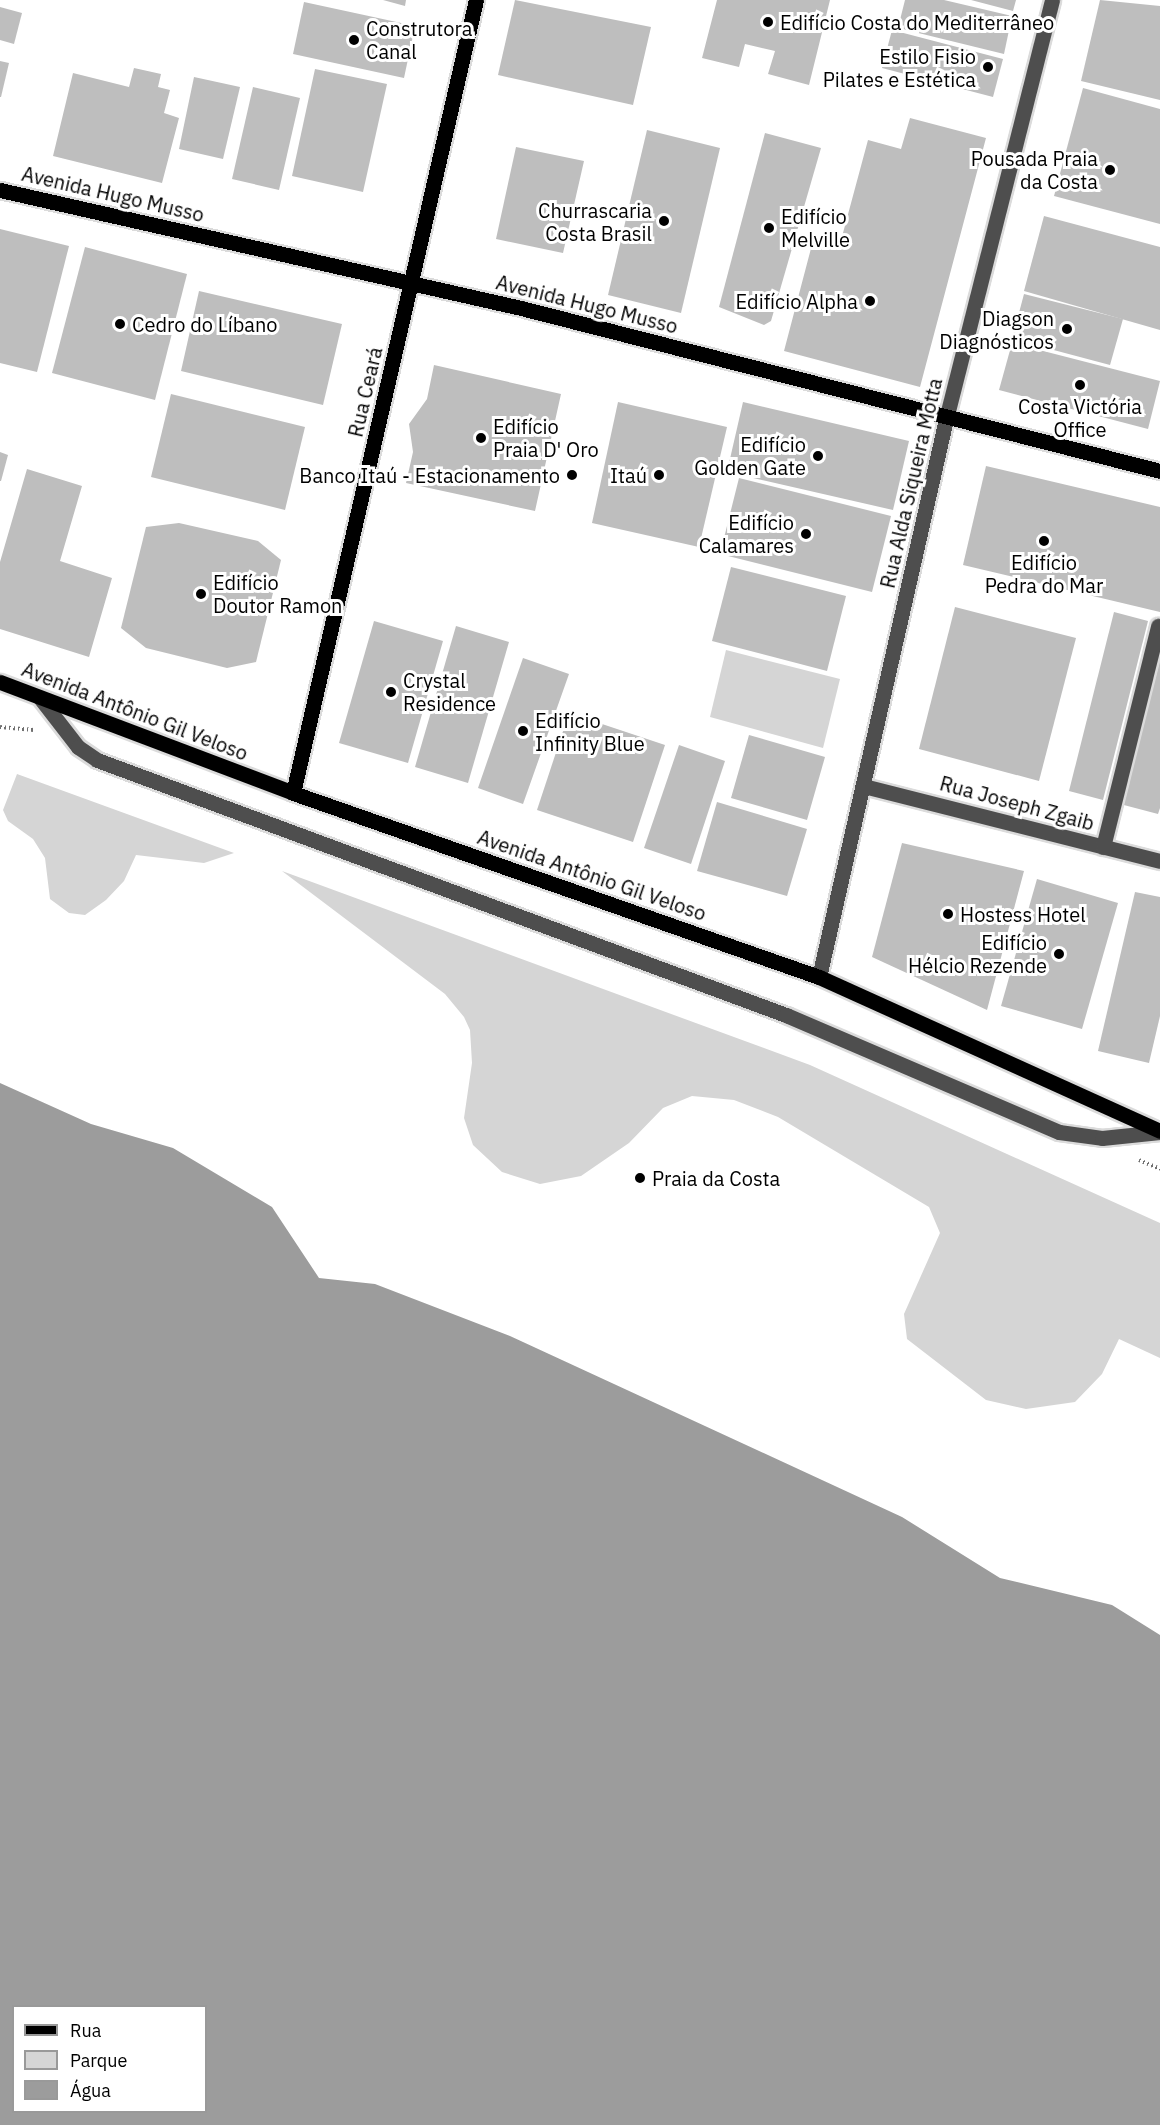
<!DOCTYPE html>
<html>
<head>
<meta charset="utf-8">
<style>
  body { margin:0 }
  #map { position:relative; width:1160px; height:2125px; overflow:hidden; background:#fff; font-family:"IBM Plex Sans",sans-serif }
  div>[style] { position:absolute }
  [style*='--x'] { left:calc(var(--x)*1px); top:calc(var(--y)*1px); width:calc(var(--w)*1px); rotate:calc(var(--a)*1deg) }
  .green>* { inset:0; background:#d5d5d5 }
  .water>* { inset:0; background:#9c9c9c }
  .building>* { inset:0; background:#bebebe }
  .path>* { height:4px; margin-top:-2px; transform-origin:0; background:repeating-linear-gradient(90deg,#707070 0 1.5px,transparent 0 4.5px) }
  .roads { filter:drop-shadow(2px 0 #dbdbdb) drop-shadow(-2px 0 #dbdbdb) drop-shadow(0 2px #dbdbdb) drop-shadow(0 -2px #dbdbdb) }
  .minor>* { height:15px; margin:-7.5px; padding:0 7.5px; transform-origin:7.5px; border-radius:7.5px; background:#4e4e4e }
  .major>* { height:15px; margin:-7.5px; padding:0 7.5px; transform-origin:7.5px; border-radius:7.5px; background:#000 }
  .dots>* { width:16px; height:16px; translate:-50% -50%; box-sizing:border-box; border:3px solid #fff; border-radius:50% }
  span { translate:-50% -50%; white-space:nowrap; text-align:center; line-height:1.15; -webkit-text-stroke:6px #fff; paint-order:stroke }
  .poi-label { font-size:20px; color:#000 }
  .left { translate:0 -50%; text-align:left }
  .right { translate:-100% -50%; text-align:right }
  .street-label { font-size:20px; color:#000 }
  .legend { position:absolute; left:12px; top:2005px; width:195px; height:108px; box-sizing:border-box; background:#fff; border:2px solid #999; margin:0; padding:8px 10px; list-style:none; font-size:18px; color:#000 }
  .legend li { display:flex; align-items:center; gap:12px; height:30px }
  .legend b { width:30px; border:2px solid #999 }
</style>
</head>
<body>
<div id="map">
  <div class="green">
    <div style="clip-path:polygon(726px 650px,840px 679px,823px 748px,710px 717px)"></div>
    <div style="clip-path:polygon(17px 774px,234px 853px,204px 863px,136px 855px,124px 881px,106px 900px,85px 915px,69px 913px,50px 899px,45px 858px,33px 839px,8px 821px,3px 810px)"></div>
    <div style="clip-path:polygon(282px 871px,810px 1065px,1160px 1223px,1160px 1358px,1119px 1339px,1102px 1374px,1075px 1402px,1026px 1409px,986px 1400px,907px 1339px,904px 1314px,940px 1233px,929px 1207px,778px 1117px,734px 1100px,692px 1096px,663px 1108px,629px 1143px,581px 1176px,540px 1184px,502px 1172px,473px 1145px,464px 1118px,472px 1063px,470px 1030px,464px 1017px,445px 994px)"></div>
  </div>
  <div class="water">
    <div style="clip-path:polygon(evenodd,0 1083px,91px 1124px,173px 1148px,272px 1207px,319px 1278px,375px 1284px,510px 1336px,902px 1517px,1000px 1578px,1112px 1605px,1160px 1635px,1160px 2125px,0 2125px,0 1083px,14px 2006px,206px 2006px,206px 2112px,14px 2112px,14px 2006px)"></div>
  </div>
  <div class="building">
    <div style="clip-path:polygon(383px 0,406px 0,405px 6px)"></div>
    <div style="clip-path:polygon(515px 0,651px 27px,633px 105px,498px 75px)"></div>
    <div style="clip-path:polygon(717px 0,830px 0,809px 85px,768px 74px,775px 51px,745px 44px,739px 67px,702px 58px)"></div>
    <div style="clip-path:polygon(905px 0,944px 0,1012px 16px,1004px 54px,898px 28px)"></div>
    <div style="clip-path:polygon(971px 0,1016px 0,1013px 11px)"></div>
    <div style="clip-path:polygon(1100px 0,1160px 6px,1160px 100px,1081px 81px)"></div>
    <div style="clip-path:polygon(304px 2px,415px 26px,404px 78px,293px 54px)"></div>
    <div style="clip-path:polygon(0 7px,22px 13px,14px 44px,0 40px)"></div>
    <div style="clip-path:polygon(892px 30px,1003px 59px,993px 97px,882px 68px)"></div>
    <div style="clip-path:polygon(0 61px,9px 63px,1px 97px,0 97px)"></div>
    <div style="clip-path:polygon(134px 68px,161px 74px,158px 87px,170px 90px,164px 113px,179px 118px,162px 183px,53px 156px,73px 73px,129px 87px)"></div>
    <div style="clip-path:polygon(315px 69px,387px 84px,363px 192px,292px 176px)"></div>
    <div style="clip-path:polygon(194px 77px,240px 87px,223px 159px,179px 149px)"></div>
    <div style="clip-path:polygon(253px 87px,300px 98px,279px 190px,232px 179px)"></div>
    <div style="clip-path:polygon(1083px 88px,1160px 109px,1160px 224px,1054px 196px)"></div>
    <div style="clip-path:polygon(910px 118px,986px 138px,920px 387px,784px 351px,814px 237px,840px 244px,868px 140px,901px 149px)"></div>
    <div style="clip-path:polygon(647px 130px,720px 148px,681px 313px,608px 295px)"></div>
    <div style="clip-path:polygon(765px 133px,821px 148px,771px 321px,764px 325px,719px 307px)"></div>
    <div style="clip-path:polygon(516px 147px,584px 161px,563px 253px,496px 239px)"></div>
    <div style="clip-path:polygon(1044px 216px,1160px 247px,1160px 330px,1024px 291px)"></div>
    <div style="clip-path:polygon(0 229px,69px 246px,37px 372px,0 363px)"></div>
    <div style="clip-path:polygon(85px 247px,187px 274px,155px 400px,52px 373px)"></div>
    <div style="clip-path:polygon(199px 291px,342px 324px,323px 405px,181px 371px)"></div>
    <div style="clip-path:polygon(1024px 294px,1123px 319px,1110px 365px,1012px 339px)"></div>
    <div style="clip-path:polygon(1012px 343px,1160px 381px,1148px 429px,999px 390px)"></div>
    <div style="clip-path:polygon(434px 365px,561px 394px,535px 511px,406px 483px,413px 452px,409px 424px,427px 399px)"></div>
    <div style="clip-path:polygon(171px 394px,305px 427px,285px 510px,151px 477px)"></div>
    <div style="clip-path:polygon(618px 402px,727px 427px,699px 547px,592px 523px)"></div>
    <div style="clip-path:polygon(743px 402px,909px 441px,893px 510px,727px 472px)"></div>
    <div style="clip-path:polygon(0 452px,8px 455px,1px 481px,0 481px)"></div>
    <div style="clip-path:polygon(986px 466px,1160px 507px,1160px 612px,963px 565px)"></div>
    <div style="clip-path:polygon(27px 469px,82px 486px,60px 561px,112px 578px,89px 657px,0 629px,0 562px)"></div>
    <div style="clip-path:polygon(739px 478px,891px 516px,872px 592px,720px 554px)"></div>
    <div style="clip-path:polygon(179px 523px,258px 541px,281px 560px,256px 662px,227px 668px,146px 648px,121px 628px,146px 527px)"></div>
    <div style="clip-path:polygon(731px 567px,846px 596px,827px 671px,712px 641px)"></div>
    <div style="clip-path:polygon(955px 607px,1076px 638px,1039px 781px,919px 749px)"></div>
    <div style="clip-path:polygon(1114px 612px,1148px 621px,1103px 800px,1069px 791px)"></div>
    <div style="clip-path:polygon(374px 621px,443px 641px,408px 763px,339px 743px)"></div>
    <div style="clip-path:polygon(456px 626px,509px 642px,468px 783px,415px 767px)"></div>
    <div style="clip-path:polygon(1160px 657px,1160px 808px,1158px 814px,1120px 804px)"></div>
    <div style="clip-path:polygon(523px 658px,569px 674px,523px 804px,478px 788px)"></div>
    <div style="clip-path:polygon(569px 713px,665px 745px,633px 842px,537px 810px)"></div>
    <div style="clip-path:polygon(749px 735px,825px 757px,807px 820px,731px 798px)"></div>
    <div style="clip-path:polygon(679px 745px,725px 761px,691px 864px,644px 848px)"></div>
    <div style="clip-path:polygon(717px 802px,807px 829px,787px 896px,697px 871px)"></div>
    <div style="clip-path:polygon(902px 843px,1024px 871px,987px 1010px,872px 957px)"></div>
    <div style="clip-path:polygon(1037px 879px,1118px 903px,1082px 1029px,1001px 1006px)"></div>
    <div style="clip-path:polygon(1135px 892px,1160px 897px,1160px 1016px,1149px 1063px,1098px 1051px)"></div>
  </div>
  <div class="path">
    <div style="--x:0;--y:727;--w:34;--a:5"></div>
    <div style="--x:1139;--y:1160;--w:23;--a:23"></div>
  </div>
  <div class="roads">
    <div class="minor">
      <div style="--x:40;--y:698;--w:62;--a:52.2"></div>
      <div style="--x:78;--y:747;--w:23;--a:34"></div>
      <div style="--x:97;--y:760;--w:735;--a:20.31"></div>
      <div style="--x:786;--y:1015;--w:297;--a:23.2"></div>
      <div style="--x:1059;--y:1132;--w:43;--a:7.9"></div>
      <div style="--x:1102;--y:1138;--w:58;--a:-5.9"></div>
      <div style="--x:864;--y:786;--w:305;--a:14.2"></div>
      <div style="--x:1103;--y:847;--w:228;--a:-76"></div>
      <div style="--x:819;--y:977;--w:572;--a:-77.18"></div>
      <div style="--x:946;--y:419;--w:432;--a:-75.8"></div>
    </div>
    <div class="major">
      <div style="--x:0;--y:190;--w:534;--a:12.76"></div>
      <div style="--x:521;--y:308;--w:659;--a:14.31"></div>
      <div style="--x:0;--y:682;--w:313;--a:20.7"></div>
      <div style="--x:293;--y:793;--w:557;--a:19.28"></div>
      <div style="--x:819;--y:977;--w:374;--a:24.3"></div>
      <div style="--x:293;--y:793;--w:814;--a:-77.01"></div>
    </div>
  </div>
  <div class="dots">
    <div style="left:768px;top:22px;background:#000"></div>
    <div style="left:354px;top:40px;background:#000"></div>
    <div style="left:988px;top:67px;background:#000"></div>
    <div style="left:1110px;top:170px;background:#000"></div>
    <div style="left:664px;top:221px;background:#000"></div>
    <div style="left:769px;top:228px;background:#000"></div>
    <div style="left:870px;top:301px;background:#000"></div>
    <div style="left:120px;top:324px;background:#000"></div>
    <div style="left:1067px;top:329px;background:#000"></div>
    <div style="left:1080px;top:385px;background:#000"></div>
    <div style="left:481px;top:438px;background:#000"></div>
    <div style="left:818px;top:456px;background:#000"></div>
    <div style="left:572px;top:475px;background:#000"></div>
    <div style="left:659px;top:475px;background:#000"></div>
    <div style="left:806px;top:534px;background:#000"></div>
    <div style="left:1044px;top:541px;background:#000"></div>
    <div style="left:201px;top:594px;background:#000"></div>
    <div style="left:391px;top:692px;background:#000"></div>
    <div style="left:523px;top:731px;background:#000"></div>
    <div style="left:948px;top:914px;background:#000"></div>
    <div style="left:1059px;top:954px;background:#000"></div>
    <div style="left:640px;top:1178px;background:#000"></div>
  </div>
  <div class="poi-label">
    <span class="left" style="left:780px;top:22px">Edifício Costa do Mediterrâneo</span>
    <span class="left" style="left:366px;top:40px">Construtora<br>Canal</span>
    <span class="right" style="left:976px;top:68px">Estilo Fisio<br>Pilates e Estética</span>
    <span class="right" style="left:1098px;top:170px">Pousada Praia<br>da Costa</span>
    <span class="right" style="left:652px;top:222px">Churrascaria<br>Costa Brasil</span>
    <span class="left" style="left:781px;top:228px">Edifício<br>Melville</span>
    <span class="right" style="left:858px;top:301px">Edifício Alpha</span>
    <span class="right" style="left:1054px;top:330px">Diagson<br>Diagnósticos</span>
    <span class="left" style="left:132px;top:324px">Cedro do Líbano</span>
    <span style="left:1080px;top:418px">Costa Victória<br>Office</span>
    <span class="left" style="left:493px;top:438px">Edifício<br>Praia D' Oro</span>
    <span class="right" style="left:806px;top:456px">Edifício<br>Golden Gate</span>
    <span class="right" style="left:560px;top:475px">Banco Itaú - Estacionamento</span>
    <span class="right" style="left:647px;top:475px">Itaú</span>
    <span class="right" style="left:794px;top:534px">Edifício<br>Calamares</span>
    <span style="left:1044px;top:574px">Edifício<br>Pedra do Mar</span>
    <span class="left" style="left:213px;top:594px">Edifício<br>Doutor Ramon</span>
    <span class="left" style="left:403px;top:692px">Crystal<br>Residence</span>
    <span class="left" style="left:535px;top:732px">Edifício<br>Infinity Blue</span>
    <span class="left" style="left:960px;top:914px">Hostess Hotel</span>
    <span class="right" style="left:1047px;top:954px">Edifício<br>Hélcio Rezende</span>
    <span class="left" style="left:652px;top:1178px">Praia da Costa</span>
  </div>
  <div class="street-label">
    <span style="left:113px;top:194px;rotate:13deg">Avenida Hugo Musso</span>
    <span style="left:587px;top:304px;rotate:14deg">Avenida Hugo Musso</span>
    <span style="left:365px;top:392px;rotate:-77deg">Rua Ceará</span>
    <span style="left:911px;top:483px;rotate:-77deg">Rua Alda Siqueira Motta</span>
    <span style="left:135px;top:711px;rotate:21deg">Avenida Antônio Gil Veloso</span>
    <span style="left:1017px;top:803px;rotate:15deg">Rua Joseph Zgaib</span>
    <span style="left:592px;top:875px;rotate:19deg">Avenida Antônio Gil Veloso</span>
  </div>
  <ul class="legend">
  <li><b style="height:8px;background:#000"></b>Rua</li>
  <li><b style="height:16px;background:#d5d5d5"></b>Parque</li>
  <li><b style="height:16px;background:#9c9c9c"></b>Água</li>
  </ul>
</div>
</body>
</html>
